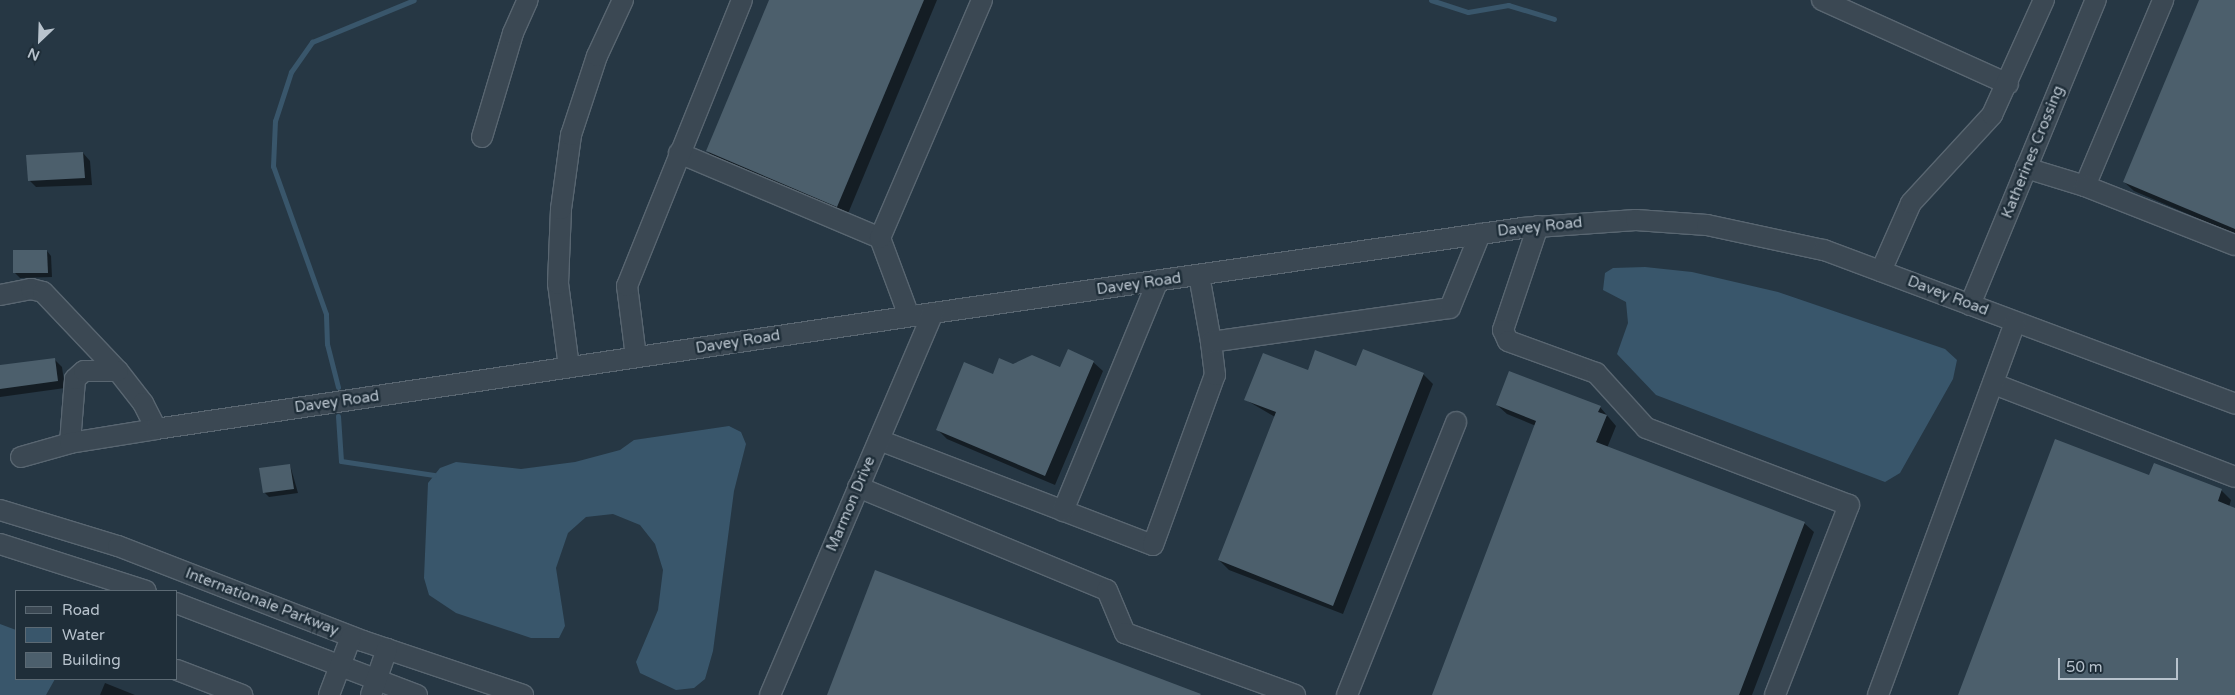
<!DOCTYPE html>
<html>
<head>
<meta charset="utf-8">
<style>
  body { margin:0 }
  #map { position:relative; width:2235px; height:695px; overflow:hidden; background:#263744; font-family:"Varela Round",sans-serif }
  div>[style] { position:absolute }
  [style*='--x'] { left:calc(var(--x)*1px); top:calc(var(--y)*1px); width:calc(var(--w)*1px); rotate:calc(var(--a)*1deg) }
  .water>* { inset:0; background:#39566b }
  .shadow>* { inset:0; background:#0007 }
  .stream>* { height:5px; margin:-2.5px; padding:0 2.5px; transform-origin:2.5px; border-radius:2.5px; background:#39566b }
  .building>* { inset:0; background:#4c5f6c }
  .roads { filter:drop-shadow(1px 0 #596671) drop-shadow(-1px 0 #596671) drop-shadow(0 1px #596671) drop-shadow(0 -1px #596671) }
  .minor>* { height:20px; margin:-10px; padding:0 10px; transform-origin:10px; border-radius:10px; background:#3b4853 }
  span { translate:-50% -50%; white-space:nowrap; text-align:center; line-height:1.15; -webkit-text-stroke:5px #1f2e39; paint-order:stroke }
  .street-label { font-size:15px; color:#b8c3cd }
  .legend { position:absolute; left:15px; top:590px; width:162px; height:90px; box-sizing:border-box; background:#1f2e39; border:1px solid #5c6a74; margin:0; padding:6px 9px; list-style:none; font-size:15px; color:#b8c3cd }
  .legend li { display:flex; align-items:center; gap:10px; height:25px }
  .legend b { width:25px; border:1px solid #5c6a74 }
  .north { position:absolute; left:15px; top:15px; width:50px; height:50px; -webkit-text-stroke:4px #1f2e39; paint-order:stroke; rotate:204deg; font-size:14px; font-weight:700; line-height:20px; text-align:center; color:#b8c3cd }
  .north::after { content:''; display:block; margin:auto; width:18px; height:22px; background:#b8c3cd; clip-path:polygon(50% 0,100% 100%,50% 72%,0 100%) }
  .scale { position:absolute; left:2058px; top:658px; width:120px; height:22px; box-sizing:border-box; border:2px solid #b8c3cd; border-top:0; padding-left:6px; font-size:15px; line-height:18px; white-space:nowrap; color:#b8c3cd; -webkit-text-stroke:4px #1f2e39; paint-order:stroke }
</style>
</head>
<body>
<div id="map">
  <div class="water">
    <div style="clip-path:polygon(1645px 267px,1692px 272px,1778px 292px,1945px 349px,1957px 360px,1953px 379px,1900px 473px,1885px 482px,1656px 395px,1617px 354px,1628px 323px,1626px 302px,1603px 290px,1605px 273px,1613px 268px)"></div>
    <div style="clip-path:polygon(729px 426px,741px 432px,746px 444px,734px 491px,713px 651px,705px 679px,694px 688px,676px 690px,640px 673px,636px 662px,658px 610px,663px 570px,655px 544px,640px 525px,613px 514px,586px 517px,568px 533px,556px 568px,565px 626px,559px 638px,531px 638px,456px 613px,429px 595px,424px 578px,428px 483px,440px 468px,456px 462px,521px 469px,575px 462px,620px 450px,634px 440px)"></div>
    <div style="clip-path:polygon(0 624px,16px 630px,16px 679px,55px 679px,46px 695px,0 695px)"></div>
  </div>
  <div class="shadow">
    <div style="clip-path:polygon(770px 0,937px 0,847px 216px,717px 161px,707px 151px)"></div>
    <div style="clip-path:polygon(2200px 0,2235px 0,2235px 234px,2134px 191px,2124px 182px)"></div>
    <div style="clip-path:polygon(83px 153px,90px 161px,92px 185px,36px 187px,29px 180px)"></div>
    <div style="clip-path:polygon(47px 251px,51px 256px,52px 277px,20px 278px,15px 273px)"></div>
    <div style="clip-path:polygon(54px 359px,62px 367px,65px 388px,0 397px,0 367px)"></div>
    <div style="clip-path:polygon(1093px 362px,1103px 371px,1055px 485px,947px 439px,937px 429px,994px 376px,1013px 365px,1061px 368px)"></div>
    <div style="clip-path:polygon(1357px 368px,1423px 374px,1433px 384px,1343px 614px,1229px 570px,1219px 560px,1275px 417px,1246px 400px)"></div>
    <div style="clip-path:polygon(1497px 405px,1600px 407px,1616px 426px,1607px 448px,1804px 523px,1814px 532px,1752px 695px,1433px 695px,1536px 426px,1507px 414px)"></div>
    <div style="clip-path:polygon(290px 465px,298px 493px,269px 497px,264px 492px)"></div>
    <div style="clip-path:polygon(2150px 476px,2221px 490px,2231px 500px,2229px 507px,2235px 509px,2235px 695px,1959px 695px)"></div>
    <div style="clip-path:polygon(105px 683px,135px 695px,100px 695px)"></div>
  </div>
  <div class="stream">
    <div style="--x:1431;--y:0;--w:39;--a:18"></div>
    <div style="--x:1468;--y:12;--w:41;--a:-9.9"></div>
    <div style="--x:1508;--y:5;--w:48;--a:16.9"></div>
    <div style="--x:338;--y:387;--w:44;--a:-104.3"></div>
    <div style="--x:327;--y:344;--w:30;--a:-92"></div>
    <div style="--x:326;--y:314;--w:157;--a:-109.7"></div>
    <div style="--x:273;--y:166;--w:45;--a:-87.5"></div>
    <div style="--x:275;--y:121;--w:52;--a:-71.9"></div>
    <div style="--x:291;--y:72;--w:37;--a:-55"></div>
    <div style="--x:312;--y:42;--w:110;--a:-22.4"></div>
    <div style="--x:338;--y:416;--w:45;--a:86.2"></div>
    <div style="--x:341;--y:461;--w:94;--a:8.6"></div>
  </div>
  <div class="building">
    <div style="clip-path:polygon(769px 0,924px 0,837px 207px,706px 151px)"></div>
    <div style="clip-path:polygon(2199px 0,2235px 0,2235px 229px,2123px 182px)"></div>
    <div style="clip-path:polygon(83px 152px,85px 178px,28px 181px,26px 155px)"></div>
    <div style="clip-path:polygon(13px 250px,47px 250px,48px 273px,13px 273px)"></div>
    <div style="clip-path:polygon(1068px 349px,1094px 361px,1045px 476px,936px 430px,964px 362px,993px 374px,999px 358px,1013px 364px,1032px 355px,1060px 367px)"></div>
    <div style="clip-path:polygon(1363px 349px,1424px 373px,1333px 606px,1218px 560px,1276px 412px,1244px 400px,1263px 353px,1308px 370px,1315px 350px,1356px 366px)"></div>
    <div style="clip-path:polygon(55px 358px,58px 381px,0 389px,0 365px)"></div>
    <div style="clip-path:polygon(1509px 371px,1601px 406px,1598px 412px,1607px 415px,1596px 442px,1805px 522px,1739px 695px,1432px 695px,1536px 421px,1496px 405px)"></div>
    <div style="clip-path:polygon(2055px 439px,2149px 475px,2154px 463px,2222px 489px,2218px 501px,2235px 508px,2235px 695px,1958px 695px)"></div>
    <div style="clip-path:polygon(290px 464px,294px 489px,263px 493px,259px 468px)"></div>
    <div style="clip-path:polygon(875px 570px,1201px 694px,1200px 695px,827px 695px)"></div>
  </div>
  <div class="roads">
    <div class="minor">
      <div style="--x:1822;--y:0;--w:204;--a:24.3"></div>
      <div style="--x:482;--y:137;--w:109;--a:-73.4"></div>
      <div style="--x:513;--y:33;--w:36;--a:-66"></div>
      <div style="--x:679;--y:153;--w:218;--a:22.9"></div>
      <div style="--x:2026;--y:168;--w:62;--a:17"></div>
      <div style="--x:2085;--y:186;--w:202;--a:-67.2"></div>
      <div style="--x:2085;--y:186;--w:161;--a:21.5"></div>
      <div style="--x:1538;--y:226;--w:110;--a:108.6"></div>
      <div style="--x:1503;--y:330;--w:12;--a:66"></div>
      <div style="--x:1508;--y:341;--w:94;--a:20"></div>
      <div style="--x:1596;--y:373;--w:74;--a:47.7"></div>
      <div style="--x:1646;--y:428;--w:217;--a:20.8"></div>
      <div style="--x:1849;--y:505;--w:204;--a:111.3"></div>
      <div style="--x:1881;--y:271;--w:74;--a:-66.2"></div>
      <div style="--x:1911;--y:203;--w:120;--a:-47.4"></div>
      <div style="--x:1992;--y:115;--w:126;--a:-65.7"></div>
      <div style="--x:1199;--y:275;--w:68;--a:79.8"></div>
      <div style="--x:0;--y:295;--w:32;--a:-11"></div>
      <div style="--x:31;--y:289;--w:12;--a:14"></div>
      <div style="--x:43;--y:292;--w:109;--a:46.5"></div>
      <div style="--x:118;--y:371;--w:41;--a:52"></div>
      <div style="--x:143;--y:403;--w:29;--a:63"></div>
      <div style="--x:1970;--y:305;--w:330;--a:-67.6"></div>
      <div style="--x:909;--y:316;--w:83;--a:-110.4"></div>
      <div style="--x:880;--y:238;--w:259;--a:-66.8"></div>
      <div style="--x:636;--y:357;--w:72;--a:-97.2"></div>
      <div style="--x:627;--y:286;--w:308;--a:-68.1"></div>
      <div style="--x:569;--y:367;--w:84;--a:-97.5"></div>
      <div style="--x:558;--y:284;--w:75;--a:-87.7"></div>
      <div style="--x:561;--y:209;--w:75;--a:-82.3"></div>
      <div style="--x:571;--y:135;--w:83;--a:-71.8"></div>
      <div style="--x:597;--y:56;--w:62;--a:-65.1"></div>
      <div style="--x:1994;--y:384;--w:258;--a:21.1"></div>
      <div style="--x:879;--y:440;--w:293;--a:21"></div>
      <div style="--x:1153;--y:545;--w:181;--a:-70"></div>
      <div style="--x:1215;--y:375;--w:33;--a:-97"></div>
      <div style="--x:1211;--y:342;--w:241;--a:-8.1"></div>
      <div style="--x:1450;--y:308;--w:80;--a:-67.9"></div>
      <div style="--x:70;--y:443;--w:64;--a:-85.5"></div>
      <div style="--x:75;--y:379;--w:12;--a:-42"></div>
      <div style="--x:84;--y:371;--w:34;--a:0"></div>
      <div style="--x:21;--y:457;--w:51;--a:-15.9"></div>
      <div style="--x:70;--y:443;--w:87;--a:-9.2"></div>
      <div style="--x:156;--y:429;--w:786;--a:-8.49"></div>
      <div style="--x:933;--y:313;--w:595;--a:-8.21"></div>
      <div style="--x:1522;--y:228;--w:114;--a:-4"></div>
      <div style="--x:1636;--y:220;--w:71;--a:4"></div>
      <div style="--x:1707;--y:225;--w:120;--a:12.1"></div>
      <div style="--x:1824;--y:250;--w:439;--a:20.5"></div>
      <div style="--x:858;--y:487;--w:269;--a:22.5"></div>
      <div style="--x:1107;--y:590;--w:47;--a:67.3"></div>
      <div style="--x:1125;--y:633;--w:181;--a:20"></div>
      <div style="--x:0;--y:510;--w:123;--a:17"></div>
      <div style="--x:118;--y:546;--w:263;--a:21.2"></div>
      <div style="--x:363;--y:641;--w:169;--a:18.6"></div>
      <div style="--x:1063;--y:511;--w:249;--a:-67.6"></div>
      <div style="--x:0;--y:544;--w:153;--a:17.8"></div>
      <div style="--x:176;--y:603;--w:258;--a:20.9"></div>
      <div style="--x:177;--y:670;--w:70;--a:21"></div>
      <div style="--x:329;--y:695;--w:62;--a:-69.2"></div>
      <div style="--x:371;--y:695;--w:49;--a:-70.8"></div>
      <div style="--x:770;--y:695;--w:415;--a:-66.9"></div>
      <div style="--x:1347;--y:695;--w:294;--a:-68.2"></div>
      <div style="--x:1878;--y:695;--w:397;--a:-69.8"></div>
    </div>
  </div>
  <div class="street-label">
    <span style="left:2033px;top:152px;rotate:-68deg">Katherines Crossing</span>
    <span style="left:1540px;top:227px;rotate:-6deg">Davey Road</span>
    <span style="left:1139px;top:284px;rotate:-8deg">Davey Road</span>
    <span style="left:1948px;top:296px;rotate:21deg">Davey Road</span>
    <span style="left:738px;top:342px;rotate:-9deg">Davey Road</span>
    <span style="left:337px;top:402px;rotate:-8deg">Davey Road</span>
    <span style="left:851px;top:504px;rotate:-67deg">Marmon Drive</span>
    <span style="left:262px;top:602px;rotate:21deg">Internationale Parkway</span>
  </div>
  <ul class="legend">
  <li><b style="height:6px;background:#3b4853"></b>Road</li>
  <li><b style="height:14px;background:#39566b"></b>Water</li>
  <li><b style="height:14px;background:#4c5f6c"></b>Building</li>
  </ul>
  <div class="north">N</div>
  <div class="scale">50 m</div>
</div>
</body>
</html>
